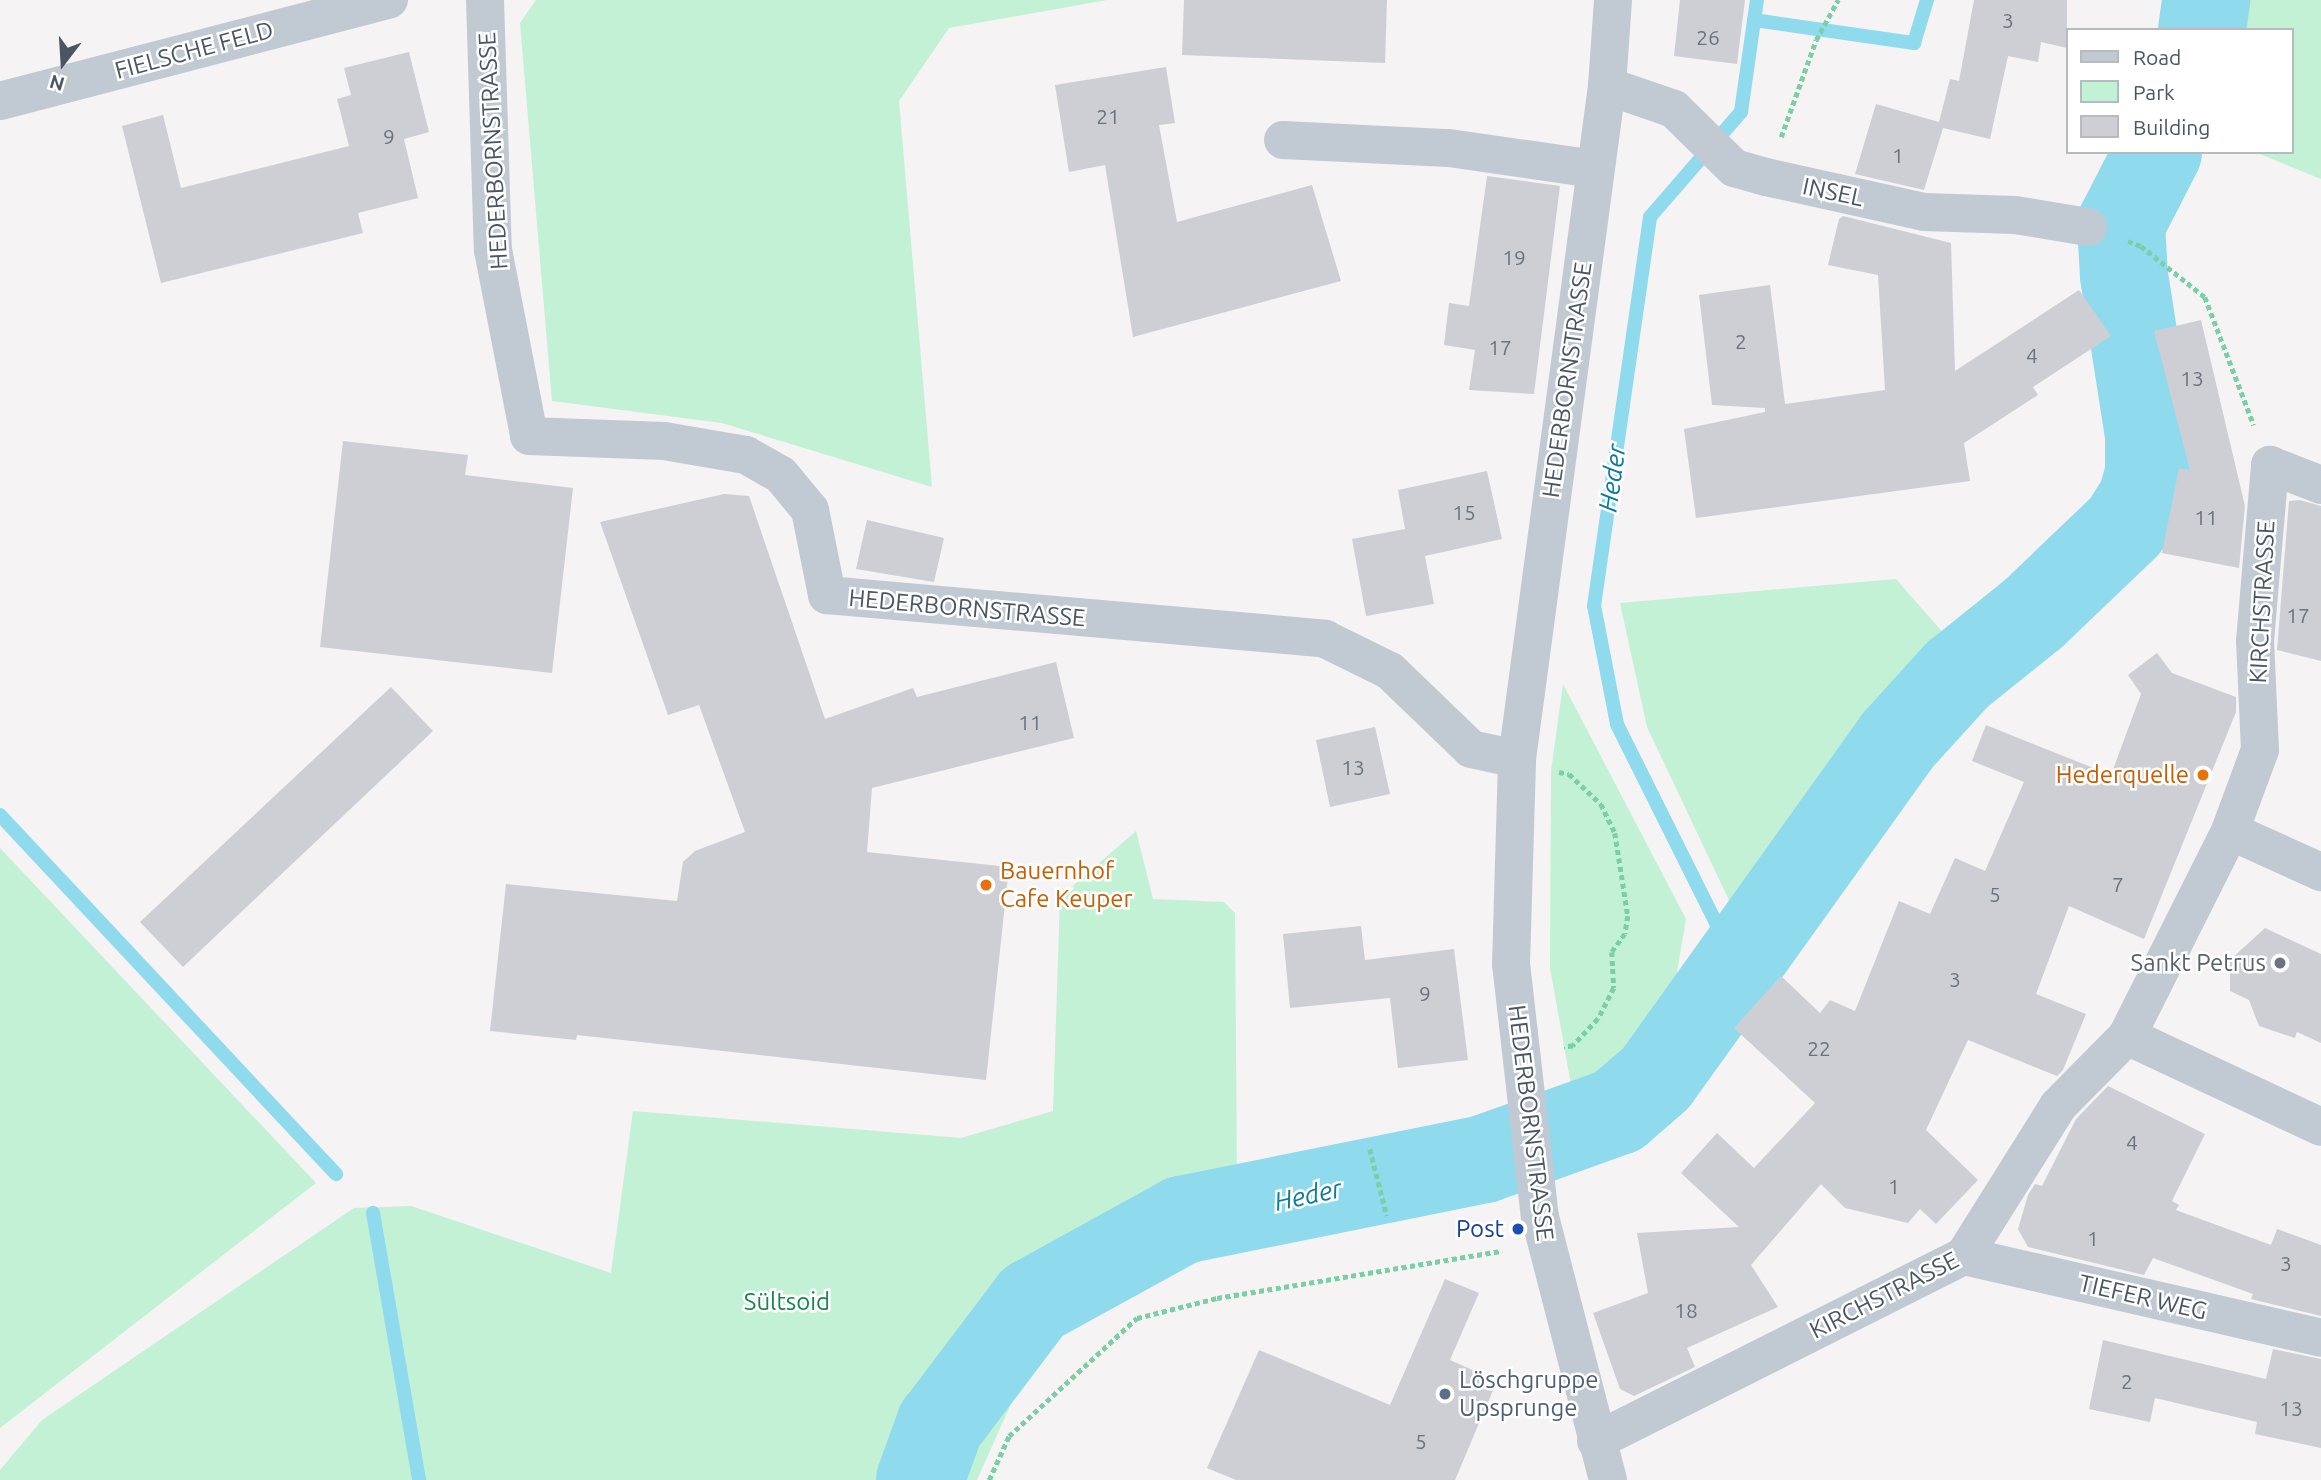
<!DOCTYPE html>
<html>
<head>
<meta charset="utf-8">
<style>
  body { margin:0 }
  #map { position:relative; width:2321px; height:1480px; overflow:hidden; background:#f5f3f3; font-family:Ubuntu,sans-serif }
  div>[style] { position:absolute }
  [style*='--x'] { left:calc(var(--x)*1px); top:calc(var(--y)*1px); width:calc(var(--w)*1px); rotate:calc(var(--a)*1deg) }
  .green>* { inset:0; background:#c3f1d5 }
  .stream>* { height:14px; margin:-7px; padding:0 7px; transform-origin:7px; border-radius:7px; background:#90daee }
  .river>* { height:88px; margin:-44px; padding:0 44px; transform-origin:44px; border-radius:44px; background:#90daee }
  .building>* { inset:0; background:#cdcfd5 }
  .path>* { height:4.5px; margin-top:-2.25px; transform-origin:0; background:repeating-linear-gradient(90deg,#7ad0a6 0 5px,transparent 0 8.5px) }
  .minor>* { height:38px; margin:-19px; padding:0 19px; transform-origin:19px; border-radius:19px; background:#c1cad2 }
  .dots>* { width:19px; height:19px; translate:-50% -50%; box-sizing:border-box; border:4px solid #fff; border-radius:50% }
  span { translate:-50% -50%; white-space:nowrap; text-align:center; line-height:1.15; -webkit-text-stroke:5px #fff; paint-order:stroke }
  .number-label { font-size:21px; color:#6b747e }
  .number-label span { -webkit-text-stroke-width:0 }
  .street-label { font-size:24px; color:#4a5661 }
  .food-label { font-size:24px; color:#c56008 }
  .right { translate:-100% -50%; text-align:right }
  .left { translate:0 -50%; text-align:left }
  .worship-label { font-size:24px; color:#5b616d }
  .transit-label { font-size:24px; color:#164399 }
  .park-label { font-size:24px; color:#17864f }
  .service-label { font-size:24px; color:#4e5e75 }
  .water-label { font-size:26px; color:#0c7c9b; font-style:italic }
  .legend { position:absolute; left:2066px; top:28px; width:228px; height:126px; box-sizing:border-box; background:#fff; border:2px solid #b7bbc0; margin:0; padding:9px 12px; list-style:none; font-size:21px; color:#4a5661 }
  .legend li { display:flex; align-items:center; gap:14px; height:35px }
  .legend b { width:35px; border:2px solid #b7bbc0 }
  .north { position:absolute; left:28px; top:28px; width:70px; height:70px; -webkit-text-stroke:5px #fff; paint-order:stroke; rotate:197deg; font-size:19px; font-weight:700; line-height:28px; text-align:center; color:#4a5661 }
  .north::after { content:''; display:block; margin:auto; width:24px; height:32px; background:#4a5661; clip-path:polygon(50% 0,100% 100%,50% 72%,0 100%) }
</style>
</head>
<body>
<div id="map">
  <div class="green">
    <div style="clip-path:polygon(536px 0,1107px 0,949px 28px,899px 101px,932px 487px,722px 423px,552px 401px,520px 23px)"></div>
    <div style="clip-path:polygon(2219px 0,2321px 0,2321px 179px,2255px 152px,2291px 152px,2291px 30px,2211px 30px)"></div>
    <div style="clip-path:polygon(1896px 579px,1959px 651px,1878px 726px,1771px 882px,1736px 915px,1647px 727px,1620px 603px)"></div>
    <div style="clip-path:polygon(1563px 684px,1686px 919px,1673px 996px,1637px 1046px,1608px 1076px,1572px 1090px,1550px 968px,1551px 771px)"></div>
    <div style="clip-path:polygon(1136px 831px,1153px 899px,1224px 902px,1235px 913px,1237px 1179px,1170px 1185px,1098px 1223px,1167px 1202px,1211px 1231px,1051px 1314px,977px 1480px,0 1480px,0 1470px,42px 1420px,354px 1208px,411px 1206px,611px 1273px,633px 1111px,961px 1138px,1053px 1111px,1060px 897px)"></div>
    <div style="clip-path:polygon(0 848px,316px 1183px,0 1428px)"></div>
  </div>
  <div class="stream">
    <div style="--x:1754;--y:20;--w:162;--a:8.2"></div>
    <div style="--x:1914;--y:43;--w:45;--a:-73.2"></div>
    <div style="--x:0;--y:815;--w:492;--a:46.9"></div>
    <div style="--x:1736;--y:963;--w:267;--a:-116.5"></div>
    <div style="--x:1617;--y:724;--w:120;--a:-101"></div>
    <div style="--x:1594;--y:606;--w:393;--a:-81.8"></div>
    <div style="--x:1650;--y:217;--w:139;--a:-49.1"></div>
    <div style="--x:1741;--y:112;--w:113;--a:-81.9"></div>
    <div style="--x:373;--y:1213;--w:271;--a:80.2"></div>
  </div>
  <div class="river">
    <div style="--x:2202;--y:30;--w:30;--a:-82"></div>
    <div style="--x:920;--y:1480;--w:59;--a:-70"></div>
    <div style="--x:940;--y:1425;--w:154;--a:-52.9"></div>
    <div style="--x:1033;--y:1302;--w:170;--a:-28.8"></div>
    <div style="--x:1182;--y:1220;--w:308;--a:-11.4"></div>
    <div style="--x:1484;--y:1159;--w:142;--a:-19.7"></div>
    <div style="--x:1618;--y:1111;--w:50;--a:-41"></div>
    <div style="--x:1656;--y:1078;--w:414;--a:-54.4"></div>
    <div style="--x:1897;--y:741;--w:89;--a:-47.7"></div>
    <div style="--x:1957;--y:675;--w:97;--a:-38.8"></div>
    <div style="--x:2033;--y:614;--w:127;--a:-43.7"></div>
    <div style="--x:2125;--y:526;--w:32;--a:-58"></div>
    <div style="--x:2142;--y:499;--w:28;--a:-75"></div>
    <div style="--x:2149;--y:472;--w:37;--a:-90"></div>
    <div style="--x:2149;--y:435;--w:161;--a:-98.9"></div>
    <div style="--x:2124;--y:276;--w:52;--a:-93.3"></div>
    <div style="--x:2121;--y:224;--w:81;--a:-62.8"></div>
  </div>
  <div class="building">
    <div style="clip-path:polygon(1184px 0,1387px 0,1385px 63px,1182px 55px)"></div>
    <div style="clip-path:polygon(1680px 0,1745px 0,1737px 64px,1674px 56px)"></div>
    <div style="clip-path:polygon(1974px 0,2067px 0,2067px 48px,2041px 42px,2038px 62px,2008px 56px,1990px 139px,1943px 128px,1924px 190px,1855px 174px,1876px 104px,1939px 122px,1950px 79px,1959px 81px)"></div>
    <div style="clip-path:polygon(409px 52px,429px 132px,404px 139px,418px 198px,358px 213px,363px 233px,161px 283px,122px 126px,163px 115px,181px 188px,349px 146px,337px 99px,351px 95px,344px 68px)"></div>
    <div style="clip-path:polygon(1166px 67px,1175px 123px,1159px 125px,1177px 222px,1312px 185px,1341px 281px,1133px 337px,1105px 165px,1069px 172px,1055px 85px)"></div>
    <div style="clip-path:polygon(1487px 176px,1560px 186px,1534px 394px,1469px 390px,1475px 350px,1444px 345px,1449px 303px,1469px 306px)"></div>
    <div style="clip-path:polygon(1843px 216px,1951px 243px,1955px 371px,2079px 290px,2111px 336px,2033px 387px,2038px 395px,1964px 443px,1970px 481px,1696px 518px,1684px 429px,1765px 412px,1765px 408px,1712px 405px,1699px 295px,1770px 285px,1785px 404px,1885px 390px,1878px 275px,1828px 265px,1839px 219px)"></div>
    <div style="clip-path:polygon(2201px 320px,2245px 506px,2239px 568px,2162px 553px,2179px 468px,2190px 470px,2154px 331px)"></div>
    <div style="clip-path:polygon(343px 441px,468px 455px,465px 475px,573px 488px,552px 673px,320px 647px)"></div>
    <div style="clip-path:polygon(1487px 471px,1502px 539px,1425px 556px,1434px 604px,1366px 616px,1352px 539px,1405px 529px,1398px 490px)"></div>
    <div style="clip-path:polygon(724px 494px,749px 496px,825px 719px,913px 688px,917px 697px,1056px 662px,1074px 738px,872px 788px,867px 852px,1009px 867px,986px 1080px,577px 1035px,576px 1040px,490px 1031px,506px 884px,677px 901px,683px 862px,695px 851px,745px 832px,699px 705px,668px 715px,600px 522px)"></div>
    <div style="clip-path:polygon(2300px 500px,2321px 506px,2321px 661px,2277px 650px,2289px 501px)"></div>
    <div style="clip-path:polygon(867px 520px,944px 538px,934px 582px,856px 569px)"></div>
    <div style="clip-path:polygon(2157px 653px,2172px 673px,2236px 697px,2236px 712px,2144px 939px,2069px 906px,2036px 994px,2086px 1014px,2063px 1070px,2057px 1076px,1968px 1040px,1926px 1130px,1978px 1180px,1936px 1224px,1920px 1209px,1908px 1223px,1845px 1208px,1821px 1184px,1751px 1265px,1778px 1307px,1687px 1348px,1695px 1367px,1634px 1396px,1620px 1389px,1593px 1313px,1648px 1293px,1637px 1233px,1739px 1227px,1681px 1173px,1717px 1133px,1754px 1168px,1815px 1103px,1734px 1028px,1781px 976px,1820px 1013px,1830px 1000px,1855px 1011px,1899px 901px,1930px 914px,1955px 858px,1985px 871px,2024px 782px,1972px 761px,1986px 725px,2111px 775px,2141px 694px,2128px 675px)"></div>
    <div style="clip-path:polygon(391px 687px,433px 731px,183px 967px,140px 922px)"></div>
    <div style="clip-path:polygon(1375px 727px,1390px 794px,1330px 807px,1316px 740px)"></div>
    <div style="clip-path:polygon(1361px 926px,1365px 960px,1454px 949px,1468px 1060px,1398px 1068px,1390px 998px,1290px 1008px,1283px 934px)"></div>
    <div style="clip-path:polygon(2265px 928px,2321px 954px,2321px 1043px,2297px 1032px,2295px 1038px,2259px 1026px,2249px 1000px,2230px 991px,2230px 960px)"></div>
    <div style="clip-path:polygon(2108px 1086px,2205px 1134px,2172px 1201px,2179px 1205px,2176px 1210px,2271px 1245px,2277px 1229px,2321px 1245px,2321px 1316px,2251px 1299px,2253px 1294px,2153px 1258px,2144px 1275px,2028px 1247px,2018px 1229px,2028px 1195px,2035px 1184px,2042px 1186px,2076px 1119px)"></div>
    <div style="clip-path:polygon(1445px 1279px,1479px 1293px,1450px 1360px,1497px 1381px,1455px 1480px,1236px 1480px,1207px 1468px,1259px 1350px,1390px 1405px)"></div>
    <div style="clip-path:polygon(2103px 1340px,2266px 1379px,2273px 1349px,2321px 1359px,2321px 1448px,2255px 1434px,2257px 1422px,2155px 1398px,2150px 1422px,2089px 1409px)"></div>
  </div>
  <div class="path">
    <div style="--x:1781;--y:137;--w:103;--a:-70.2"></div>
    <div style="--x:1816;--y:40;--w:46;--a:-61.2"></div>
    <div style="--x:2128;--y:241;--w:14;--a:21"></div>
    <div style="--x:2141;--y:246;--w:82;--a:38.6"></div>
    <div style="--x:2205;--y:297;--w:137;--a:69.1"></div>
    <div style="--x:1559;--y:772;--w:10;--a:11"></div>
    <div style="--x:1569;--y:774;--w:44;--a:43.2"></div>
    <div style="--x:1601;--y:804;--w:32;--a:64"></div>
    <div style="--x:1615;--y:833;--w:84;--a:81.1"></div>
    <div style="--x:1628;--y:916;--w:18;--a:99"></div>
    <div style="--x:1625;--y:934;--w:22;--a:126"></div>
    <div style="--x:1612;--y:952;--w:36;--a:87"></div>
    <div style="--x:1614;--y:988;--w:35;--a:117"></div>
    <div style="--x:1598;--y:1019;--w:37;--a:133"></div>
    <div style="--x:1573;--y:1046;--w:9;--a:174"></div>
    <div style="--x:1370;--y:1149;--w:69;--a:75.8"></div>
    <div style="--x:989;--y:1480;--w:48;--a:-65.6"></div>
    <div style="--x:1009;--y:1436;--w:174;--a:-42.7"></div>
    <div style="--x:1137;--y:1318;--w:82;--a:-14"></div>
    <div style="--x:1217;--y:1298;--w:289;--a:-9.4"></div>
  </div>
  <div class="minor">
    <div style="--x:485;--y:0;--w:250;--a:88.2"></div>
    <div style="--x:493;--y:250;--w:189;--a:79"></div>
    <div style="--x:529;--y:436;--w:135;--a:2.1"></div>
    <div style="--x:664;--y:441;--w:83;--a:9.7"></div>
    <div style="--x:746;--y:455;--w:40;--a:29.7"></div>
    <div style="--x:781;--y:475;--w:45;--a:50.4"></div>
    <div style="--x:810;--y:510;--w:87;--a:78.7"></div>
    <div style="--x:827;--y:595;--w:500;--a:5"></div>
    <div style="--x:1325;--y:639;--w:72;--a:26.2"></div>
    <div style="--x:1390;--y:671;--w:112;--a:43.9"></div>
    <div style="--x:1471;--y:749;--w:47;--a:12.3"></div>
    <div style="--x:1607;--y:86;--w:71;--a:18.9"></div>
    <div style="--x:1674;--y:109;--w:84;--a:44.5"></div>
    <div style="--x:1734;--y:168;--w:33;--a:16"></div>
    <div style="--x:1766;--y:177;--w:162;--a:12.5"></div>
    <div style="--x:1924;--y:212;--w:91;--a:1.9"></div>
    <div style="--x:2015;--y:215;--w:74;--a:9.3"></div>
    <div style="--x:0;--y:101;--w:402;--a:-14.6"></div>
    <div style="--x:1283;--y:140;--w:166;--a:2.8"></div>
    <div style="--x:1449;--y:148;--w:148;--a:8.2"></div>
    <div style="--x:2230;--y:831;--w:100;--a:24.3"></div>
    <div style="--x:2127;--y:1036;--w:214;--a:25.1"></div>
    <div style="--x:1964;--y:1256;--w:366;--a:12.9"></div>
    <div style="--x:1596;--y:1441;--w:412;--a:-26.7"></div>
    <div style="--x:1964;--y:1256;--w:177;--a:-57.9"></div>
    <div style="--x:2058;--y:1106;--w:98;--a:-45.4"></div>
    <div style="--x:2127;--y:1036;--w:229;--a:-63.3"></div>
    <div style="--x:2230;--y:831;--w:86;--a:-69.7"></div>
    <div style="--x:2260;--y:750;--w:109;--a:-92.6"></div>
    <div style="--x:2255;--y:641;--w:177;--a:-85.1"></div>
    <div style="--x:2270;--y:465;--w:55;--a:21.4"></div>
    <div style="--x:1608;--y:1480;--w:271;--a:-104.5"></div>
    <div style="--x:1540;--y:1218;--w:256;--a:-96.5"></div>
    <div style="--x:1511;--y:964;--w:205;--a:-88.3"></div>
    <div style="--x:1517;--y:759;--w:679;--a:-82.38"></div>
    <div style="--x:1607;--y:86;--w:86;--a:-86"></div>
  </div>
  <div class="dots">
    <div style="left:2203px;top:775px;background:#e8710a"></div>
    <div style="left:986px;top:885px;background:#e8710a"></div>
    <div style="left:2280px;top:963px;background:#6b7280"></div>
    <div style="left:1518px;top:1229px;background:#1a4fb4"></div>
    <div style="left:1445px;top:1394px;background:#5c6f8a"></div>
  </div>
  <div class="number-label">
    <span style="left:2008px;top:20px">3</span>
    <span style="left:1708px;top:37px">26</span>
    <span style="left:1108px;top:116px">21</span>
    <span style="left:389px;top:136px">9</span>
    <span style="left:1898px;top:155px">1</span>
    <span style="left:1514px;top:257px">19</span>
    <span style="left:1741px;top:341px">2</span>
    <span style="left:1500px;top:347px">17</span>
    <span style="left:2032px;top:355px">4</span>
    <span style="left:2192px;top:378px">13</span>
    <span style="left:1464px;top:512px">15</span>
    <span style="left:2206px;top:517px">11</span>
    <span style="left:2298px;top:615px">17</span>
    <span style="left:1030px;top:722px">11</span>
    <span style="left:1353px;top:767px">13</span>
    <span style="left:2118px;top:884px">7</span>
    <span style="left:1995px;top:894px">5</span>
    <span style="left:1955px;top:979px">3</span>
    <span style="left:1425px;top:993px">9</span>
    <span style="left:1819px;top:1048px">22</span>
    <span style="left:2132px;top:1142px">4</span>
    <span style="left:1894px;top:1186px">1</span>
    <span style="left:2093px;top:1238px">1</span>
    <span style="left:2286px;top:1263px">3</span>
    <span style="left:1686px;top:1310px">18</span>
    <span style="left:2127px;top:1381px">2</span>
    <span style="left:2291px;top:1408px">13</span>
    <span style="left:1421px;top:1441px">5</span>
  </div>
  <div class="street-label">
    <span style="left:194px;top:50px;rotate:-15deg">FIELSCHE FELD</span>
    <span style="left:493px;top:151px;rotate:-93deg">HEDERBORNSTRASSE</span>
    <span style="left:1833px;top:192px;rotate:12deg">INSEL</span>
    <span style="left:1567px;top:380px;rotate:-82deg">HEDERBORNSTRASSE</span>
    <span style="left:2262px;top:602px;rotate:-87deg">KIRCHSTRASSE</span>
    <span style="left:967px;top:608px;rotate:5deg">HEDERBORNSTRASSE</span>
    <span style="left:1531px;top:1123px;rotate:83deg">HEDERBORNSTRASSE</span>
    <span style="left:1884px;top:1295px;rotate:-27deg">KIRCHSTRASSE</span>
    <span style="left:2143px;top:1297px;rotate:13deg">TIEFER WEG</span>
  </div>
  <div class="food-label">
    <span class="right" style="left:2189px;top:775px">Hederquelle</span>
    <span class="left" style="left:1000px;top:885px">Bauernhof<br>Cafe Keuper</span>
  </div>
  <div class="worship-label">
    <span class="right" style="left:2266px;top:963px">Sankt Petrus</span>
  </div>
  <div class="transit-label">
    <span class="right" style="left:1504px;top:1229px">Post</span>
  </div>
  <div class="park-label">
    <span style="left:787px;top:1302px">Sültsoid</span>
  </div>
  <div class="service-label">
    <span class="left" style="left:1459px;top:1394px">Löschgruppe<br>Upsprunge</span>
  </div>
  <div class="water-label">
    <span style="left:1612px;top:478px;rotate:-82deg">Heder</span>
    <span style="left:1308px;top:1195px;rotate:-12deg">Heder</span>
  </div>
  <ul class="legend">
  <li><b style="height:9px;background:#c1cad2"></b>Road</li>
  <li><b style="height:19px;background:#c3f1d5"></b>Park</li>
  <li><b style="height:19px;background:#cdcfd5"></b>Building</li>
  </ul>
  <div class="north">N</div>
</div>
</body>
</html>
